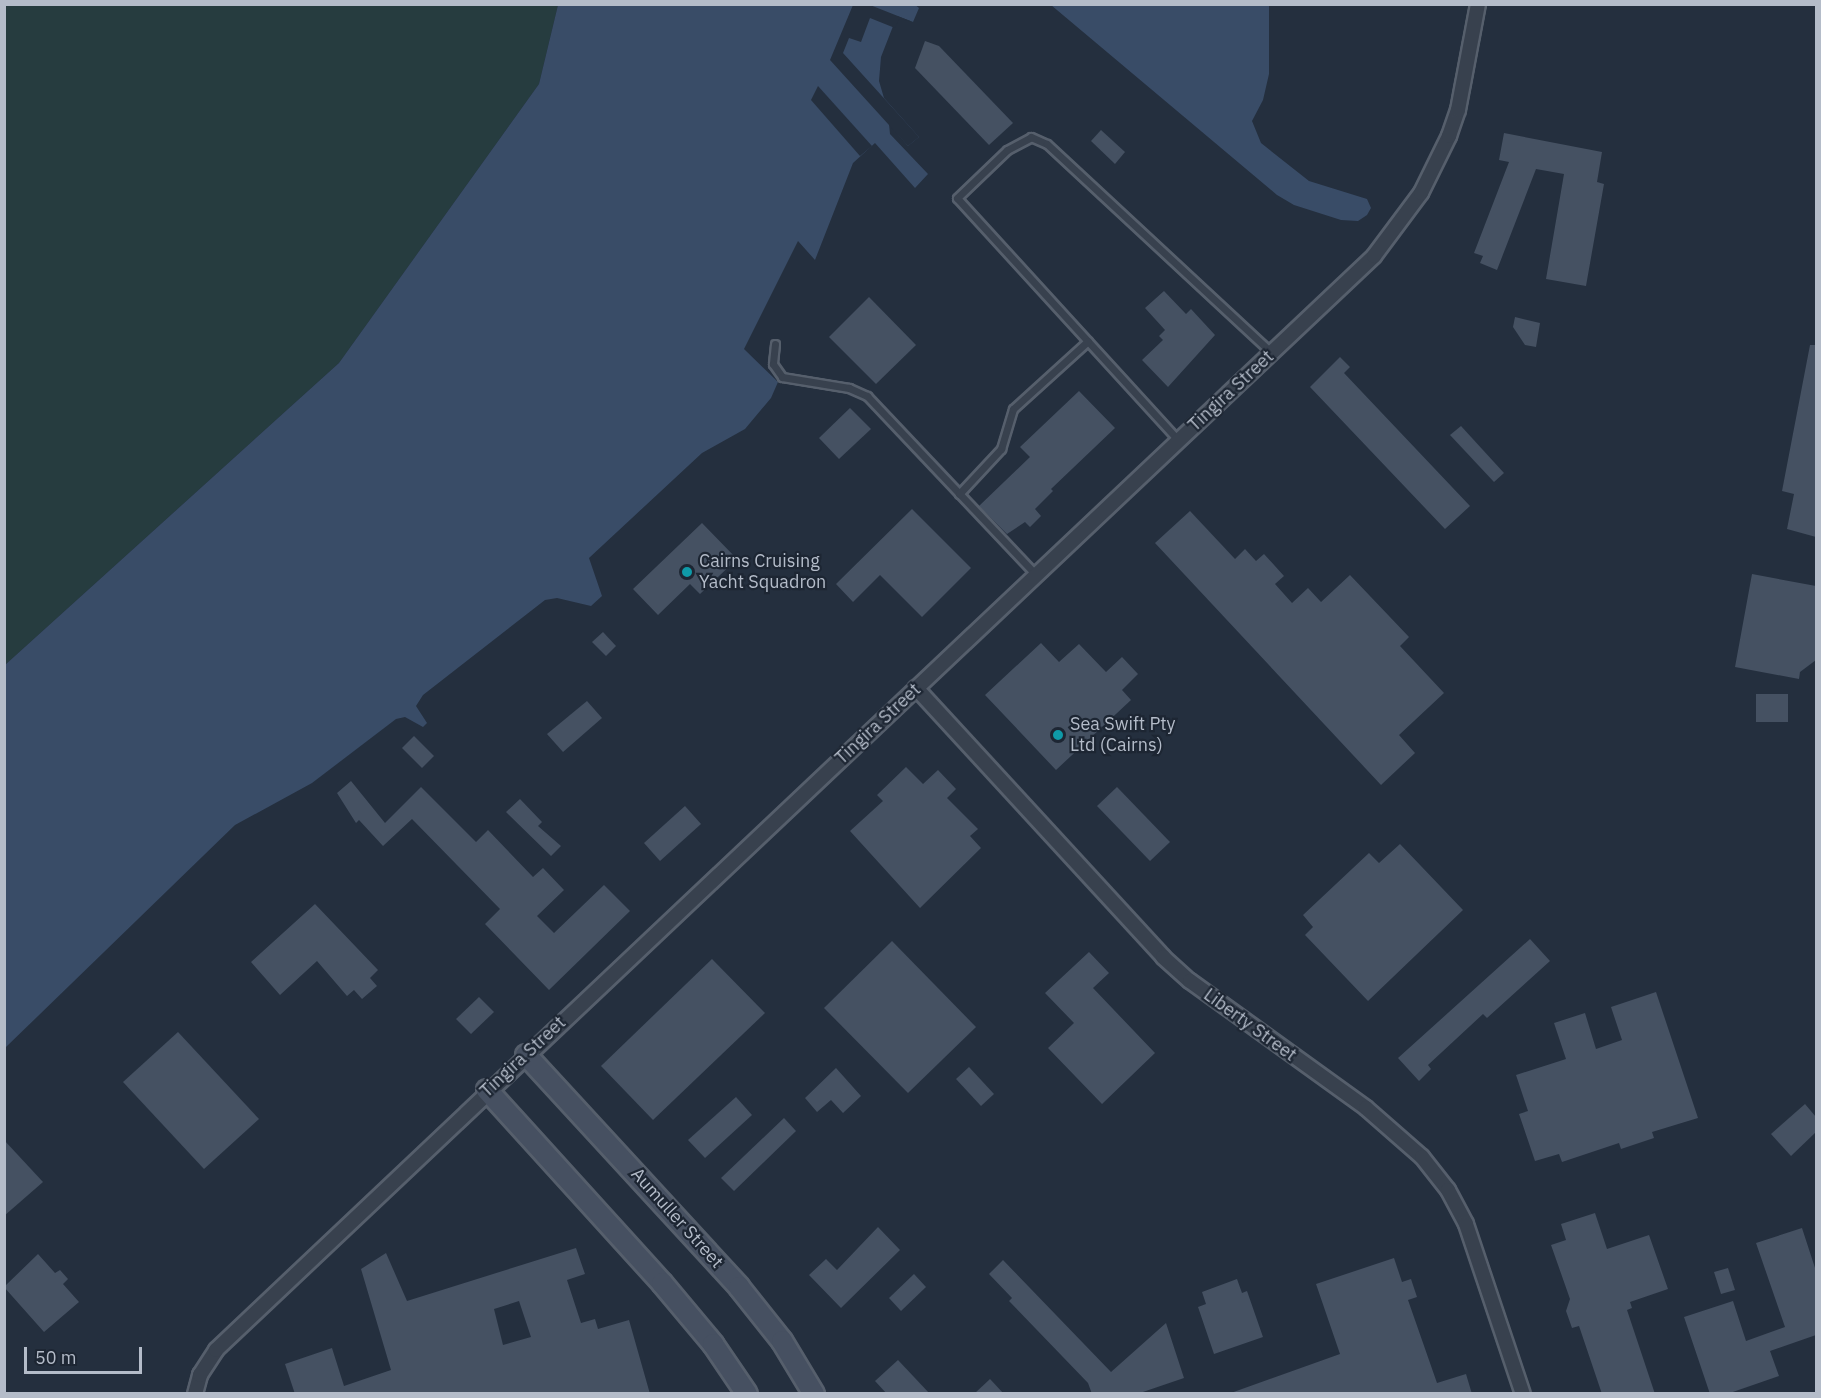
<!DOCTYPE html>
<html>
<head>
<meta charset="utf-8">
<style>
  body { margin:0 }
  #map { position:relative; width:1821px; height:1398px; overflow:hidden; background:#242f3e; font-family:"IBM Plex Sans",sans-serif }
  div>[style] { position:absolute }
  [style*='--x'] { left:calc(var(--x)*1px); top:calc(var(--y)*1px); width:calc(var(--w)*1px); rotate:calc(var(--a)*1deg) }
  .green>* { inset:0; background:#263c3f }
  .water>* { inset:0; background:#394c67 }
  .pier>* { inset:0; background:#242f3e }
  .building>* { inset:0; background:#455162 }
  .roads { filter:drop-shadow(2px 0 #565f6c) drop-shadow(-2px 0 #565f6c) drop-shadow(0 2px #565f6c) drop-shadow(0 -2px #565f6c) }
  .lane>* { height:7px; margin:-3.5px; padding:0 3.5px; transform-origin:3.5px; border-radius:3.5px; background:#38414e }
  .street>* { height:14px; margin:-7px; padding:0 7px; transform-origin:7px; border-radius:7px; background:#38414e }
  .secondary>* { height:20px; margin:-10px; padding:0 10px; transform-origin:10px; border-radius:10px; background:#465061 }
  .dots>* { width:16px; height:16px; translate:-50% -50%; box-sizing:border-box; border:3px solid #1d2633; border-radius:50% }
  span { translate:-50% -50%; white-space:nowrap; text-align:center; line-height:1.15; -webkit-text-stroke:4.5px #1d2633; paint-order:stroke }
  .street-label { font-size:18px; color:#b4bcc9 }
  .poi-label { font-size:18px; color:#b4bcc9 }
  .left { translate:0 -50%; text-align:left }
  .frame { position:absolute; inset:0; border:6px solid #b4bcc9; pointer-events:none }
  .scale { position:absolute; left:24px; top:1347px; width:118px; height:27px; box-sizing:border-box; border:3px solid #b4bcc9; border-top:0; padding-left:8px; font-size:18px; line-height:21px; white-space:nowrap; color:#b4bcc9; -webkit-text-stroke:4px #1d2633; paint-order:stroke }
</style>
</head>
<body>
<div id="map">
  <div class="green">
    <div style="clip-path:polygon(5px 5px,558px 5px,539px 84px,339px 363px,5px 665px)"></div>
  </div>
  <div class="water">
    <div style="clip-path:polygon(914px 4px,919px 8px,913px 22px,897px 16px,881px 57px,879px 81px,884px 98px,919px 137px,908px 146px,889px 124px,890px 134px,928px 174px,915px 188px,875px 143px,853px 163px,815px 260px,798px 241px,744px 349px,778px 382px,771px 398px,745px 429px,702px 453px,589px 558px,602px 596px,591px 606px,557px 598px,545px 600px,423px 695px,416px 706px,427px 723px,423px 727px,405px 717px,396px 719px,312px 783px,235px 825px,5px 1048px,5px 665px,339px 363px,539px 84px,558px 5px)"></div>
    <div style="clip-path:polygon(1051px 5px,1269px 5px,1269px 74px,1263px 100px,1252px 121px,1261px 143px,1309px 181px,1367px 199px,1371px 208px,1367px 215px,1358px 221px,1341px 220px,1294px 205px,1277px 195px)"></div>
  </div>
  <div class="pier">
    <div style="clip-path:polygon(853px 5px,870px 5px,913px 22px,899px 19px,895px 28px,870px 18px,861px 42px,849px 38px,843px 53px,919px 137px,908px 146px,830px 60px)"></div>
    <div style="clip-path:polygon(818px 86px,872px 146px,860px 156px,811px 100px)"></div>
  </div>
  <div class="building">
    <div style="clip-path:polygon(925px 41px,939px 46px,1013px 123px,989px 145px,915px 68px)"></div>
    <div style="clip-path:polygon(1101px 130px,1125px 152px,1115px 164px,1091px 141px)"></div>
    <div style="clip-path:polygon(1504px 133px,1602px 152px,1597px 182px,1604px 184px,1586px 286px,1546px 279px,1564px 174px,1536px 169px,1497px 270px,1480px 263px,1483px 256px,1474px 253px,1509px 162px,1499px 160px)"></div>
    <div style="clip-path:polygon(1164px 291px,1186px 314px,1191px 309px,1215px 335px,1168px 387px,1142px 360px,1163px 340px,1159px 336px,1165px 330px,1145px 308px)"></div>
    <div style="clip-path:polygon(869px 297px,916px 345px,876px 384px,829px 337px)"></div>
    <div style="clip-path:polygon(1515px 317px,1540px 323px,1536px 347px,1525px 345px,1513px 327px)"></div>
    <div style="clip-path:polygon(1810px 345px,1816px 345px,1816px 537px,1787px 529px,1794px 494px,1782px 491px)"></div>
    <div style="clip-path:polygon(1340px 357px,1350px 367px,1344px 373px,1470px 506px,1445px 529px,1310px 387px)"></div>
    <div style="clip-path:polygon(1079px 391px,1115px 428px,1051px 489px,1053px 491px,1035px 509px,1041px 516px,1030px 527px,1025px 522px,1007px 534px,979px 506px,1030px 457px,1020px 447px)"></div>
    <div style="clip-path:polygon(850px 408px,871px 429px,839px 459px,819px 438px)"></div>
    <div style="clip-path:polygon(1461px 426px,1504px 473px,1494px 482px,1450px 435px)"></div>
    <div style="clip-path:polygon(912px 509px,971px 568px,922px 617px,880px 575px,853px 602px,836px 584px)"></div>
    <div style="clip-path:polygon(1190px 511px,1235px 559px,1245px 549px,1256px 561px,1264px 554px,1284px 576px,1275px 584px,1292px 603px,1308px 588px,1321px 602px,1350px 575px,1409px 637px,1400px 646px,1444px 693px,1399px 735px,1415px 753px,1381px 785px,1155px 543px)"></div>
    <div style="clip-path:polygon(702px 523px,737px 559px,700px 594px,690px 584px,658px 615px,633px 589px)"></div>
    <div style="clip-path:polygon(1752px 574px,1816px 586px,1816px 660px,1800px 672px,1799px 679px,1735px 667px)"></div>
    <div style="clip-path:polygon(603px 632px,616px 646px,606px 656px,592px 642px)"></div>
    <div style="clip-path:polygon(1041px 643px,1059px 662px,1079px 644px,1106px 672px,1122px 657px,1138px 674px,1122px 690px,1131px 700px,1056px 770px,985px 695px)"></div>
    <div style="clip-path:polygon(1756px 694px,1788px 694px,1788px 722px,1756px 722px)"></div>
    <div style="clip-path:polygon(587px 701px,602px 718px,563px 752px,547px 734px)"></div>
    <div style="clip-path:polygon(414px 736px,434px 756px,422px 768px,402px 748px)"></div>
    <div style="clip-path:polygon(906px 767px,923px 784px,938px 770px,956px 789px,947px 798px,978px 829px,970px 836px,981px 848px,920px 908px,850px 831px,883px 801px,877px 795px)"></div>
    <div style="clip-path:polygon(351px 781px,385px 823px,421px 787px,476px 842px,488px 830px,533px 877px,543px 868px,564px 890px,537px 916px,554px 933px,604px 885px,630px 911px,549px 990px,485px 924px,500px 909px,412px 819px,383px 846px,359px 820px,356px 823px,337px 793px)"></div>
    <div style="clip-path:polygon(1117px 787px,1170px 842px,1150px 861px,1097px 806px)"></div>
    <div style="clip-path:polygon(520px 799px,542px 822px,538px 826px,561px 846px,551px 856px,506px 812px)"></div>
    <div style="clip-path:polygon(685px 806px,701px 824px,660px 861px,644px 843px)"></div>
    <div style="clip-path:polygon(1400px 844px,1463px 910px,1368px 1001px,1305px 935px,1313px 927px,1303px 915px,1369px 853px,1379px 863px)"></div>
    <div style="clip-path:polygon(315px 904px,378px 970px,370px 978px,377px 986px,362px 999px,354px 990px,347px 996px,317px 961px,280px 995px,251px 962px)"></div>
    <div style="clip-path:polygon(1530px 939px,1550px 961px,1487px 1018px,1483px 1014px,1428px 1065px,1431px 1069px,1419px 1081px,1398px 1058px)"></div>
    <div style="clip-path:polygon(892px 941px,976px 1027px,908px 1093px,824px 1008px)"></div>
    <div style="clip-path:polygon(1089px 952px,1109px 973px,1093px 988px,1155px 1053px,1102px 1104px,1048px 1048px,1074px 1023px,1045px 993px)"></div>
    <div style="clip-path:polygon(712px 959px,765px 1013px,653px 1120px,601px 1066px)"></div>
    <div style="clip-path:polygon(1656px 992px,1698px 1118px,1652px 1132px,1654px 1138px,1621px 1149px,1619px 1143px,1562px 1162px,1559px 1154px,1535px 1161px,1519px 1114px,1528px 1111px,1516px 1075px,1566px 1059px,1554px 1023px,1585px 1013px,1596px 1049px,1622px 1040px,1611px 1007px)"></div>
    <div style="clip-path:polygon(479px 997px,494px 1012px,471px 1034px,456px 1019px)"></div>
    <div style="clip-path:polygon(178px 1032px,259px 1119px,204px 1169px,123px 1082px)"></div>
    <div style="clip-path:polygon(969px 1067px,994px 1094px,981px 1106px,956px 1079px)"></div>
    <div style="clip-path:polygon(836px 1068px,861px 1096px,843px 1113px,831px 1100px,817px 1112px,805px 1098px)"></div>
    <div style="clip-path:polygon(736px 1097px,752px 1115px,705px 1158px,688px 1140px)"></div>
    <div style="clip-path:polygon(1805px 1104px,1816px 1117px,1816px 1132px,1791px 1156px,1771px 1134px)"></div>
    <div style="clip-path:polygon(784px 1118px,796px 1131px,734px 1191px,721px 1178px)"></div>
    <div style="clip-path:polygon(4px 1140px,43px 1182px,4px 1216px)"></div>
    <div style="clip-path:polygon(1595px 1213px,1607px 1249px,1649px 1235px,1668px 1289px,1630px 1302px,1632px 1308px,1627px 1310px,1655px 1394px,1602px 1394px,1579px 1326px,1572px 1328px,1566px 1311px,1570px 1299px,1551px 1245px,1566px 1240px,1561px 1224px)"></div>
    <div style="clip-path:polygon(878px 1227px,900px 1250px,841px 1308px,809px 1275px,826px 1259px,837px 1270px)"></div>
    <div style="clip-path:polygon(1802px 1228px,1816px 1271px,1816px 1335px,1770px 1351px,1779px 1376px,1727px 1394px,1710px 1394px,1684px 1317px,1733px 1301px,1746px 1341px,1785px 1327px,1756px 1243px)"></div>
    <div style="clip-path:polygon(evenodd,576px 1248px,585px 1274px,567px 1280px,581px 1323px,595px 1319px,598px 1329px,629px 1320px,650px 1394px,295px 1394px,285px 1364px,332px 1348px,344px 1386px,391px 1370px,361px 1269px,386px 1253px,407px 1301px,576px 1248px,519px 1301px,531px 1337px,503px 1345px,494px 1309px,519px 1301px)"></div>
    <div style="clip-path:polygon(38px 1254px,55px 1273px,60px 1270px,68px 1279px,63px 1284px,79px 1302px,44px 1332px,4px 1287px)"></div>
    <div style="clip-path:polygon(1394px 1258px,1402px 1282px,1411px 1279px,1417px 1297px,1408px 1300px,1437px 1383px,1466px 1374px,1472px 1394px,1228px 1394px,1340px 1354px,1316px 1284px)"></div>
    <div style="clip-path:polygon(1003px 1260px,1111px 1372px,1166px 1323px,1184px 1378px,1137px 1394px,1092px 1394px,1088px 1383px,1009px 1301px,1012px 1298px,989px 1274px)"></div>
    <div style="clip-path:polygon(1728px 1268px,1735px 1290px,1721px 1294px,1714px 1272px)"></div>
    <div style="clip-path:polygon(914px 1274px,926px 1287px,901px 1311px,889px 1298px)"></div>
    <div style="clip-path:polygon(1237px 1279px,1242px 1293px,1247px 1291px,1263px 1337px,1214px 1354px,1198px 1307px,1206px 1304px,1202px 1292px)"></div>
    <div style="clip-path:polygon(898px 1360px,930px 1394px,887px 1394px,875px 1381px)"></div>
    <div style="clip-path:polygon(990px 1379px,1004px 1394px,974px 1394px)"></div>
  </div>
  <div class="roads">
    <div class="lane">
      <div style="--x:775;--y:344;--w:20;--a:96"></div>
      <div style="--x:773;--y:364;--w:16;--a:55"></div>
      <div style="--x:782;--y:377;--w:68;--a:9.3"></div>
      <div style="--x:849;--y:388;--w:20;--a:24"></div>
      <div style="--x:867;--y:396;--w:246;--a:46.6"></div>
      <div style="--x:1179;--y:441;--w:329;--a:-132.4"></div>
      <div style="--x:957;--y:198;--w:69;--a:-43.8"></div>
      <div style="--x:1007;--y:150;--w:27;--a:-28"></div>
      <div style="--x:1031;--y:137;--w:17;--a:24"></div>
      <div style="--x:1047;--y:144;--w:307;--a:42.9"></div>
      <div style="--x:959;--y:494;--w:62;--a:-47"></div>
      <div style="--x:1001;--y:449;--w:42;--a:-73.3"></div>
      <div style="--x:1013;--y:409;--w:101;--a:-42.2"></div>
    </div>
    <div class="street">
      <div style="--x:916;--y:688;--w:365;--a:47.4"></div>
      <div style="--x:1163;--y:957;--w:36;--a:42"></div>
      <div style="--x:1190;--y:981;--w:217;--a:35.8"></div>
      <div style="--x:1366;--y:1108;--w:74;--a:41.2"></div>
      <div style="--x:1422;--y:1157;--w:42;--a:51.8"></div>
      <div style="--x:1448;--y:1190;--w:38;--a:62"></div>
      <div style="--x:1466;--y:1224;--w:179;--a:71.5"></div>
      <div style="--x:195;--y:1394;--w:20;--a:-75"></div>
      <div style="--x:200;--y:1375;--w:30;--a:-57"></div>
      <div style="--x:216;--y:1350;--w:1593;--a:-43.37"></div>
      <div style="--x:1374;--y:256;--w:79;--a:-53.3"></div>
      <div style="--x:1421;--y:193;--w:64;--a:-63.8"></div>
      <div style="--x:1449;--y:136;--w:28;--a:-71"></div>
      <div style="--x:1458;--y:110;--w:108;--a:-79.3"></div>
    </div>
    <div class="secondary">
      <div style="--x:526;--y:1055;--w:315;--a:47.4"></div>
      <div style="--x:739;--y:1287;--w:69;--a:51.5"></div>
      <div style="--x:782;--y:1341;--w:62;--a:58.9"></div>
      <div style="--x:487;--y:1090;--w:261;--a:47.8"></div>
      <div style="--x:662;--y:1283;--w:80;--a:50.1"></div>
      <div style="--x:713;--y:1344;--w:60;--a:55.8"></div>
    </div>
  </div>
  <div class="dots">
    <div style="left:687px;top:572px;background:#0f9aa8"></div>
    <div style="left:1058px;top:735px;background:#0f9aa8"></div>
  </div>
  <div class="street-label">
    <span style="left:1231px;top:391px;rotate:-43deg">Tingira Street</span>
    <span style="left:878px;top:724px;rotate:-43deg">Tingira Street</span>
    <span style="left:1250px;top:1025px;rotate:36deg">Liberty Street</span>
    <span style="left:523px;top:1057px;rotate:-43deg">Tingira Street</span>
    <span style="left:677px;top:1218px;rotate:48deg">Aumuller Street</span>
  </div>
  <div class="poi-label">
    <span class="left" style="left:699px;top:572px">Cairns Cruising<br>Yacht Squadron</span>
    <span class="left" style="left:1070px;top:735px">Sea Swift Pty<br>Ltd (Cairns)</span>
  </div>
  <div class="frame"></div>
  <div class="scale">50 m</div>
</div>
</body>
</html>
